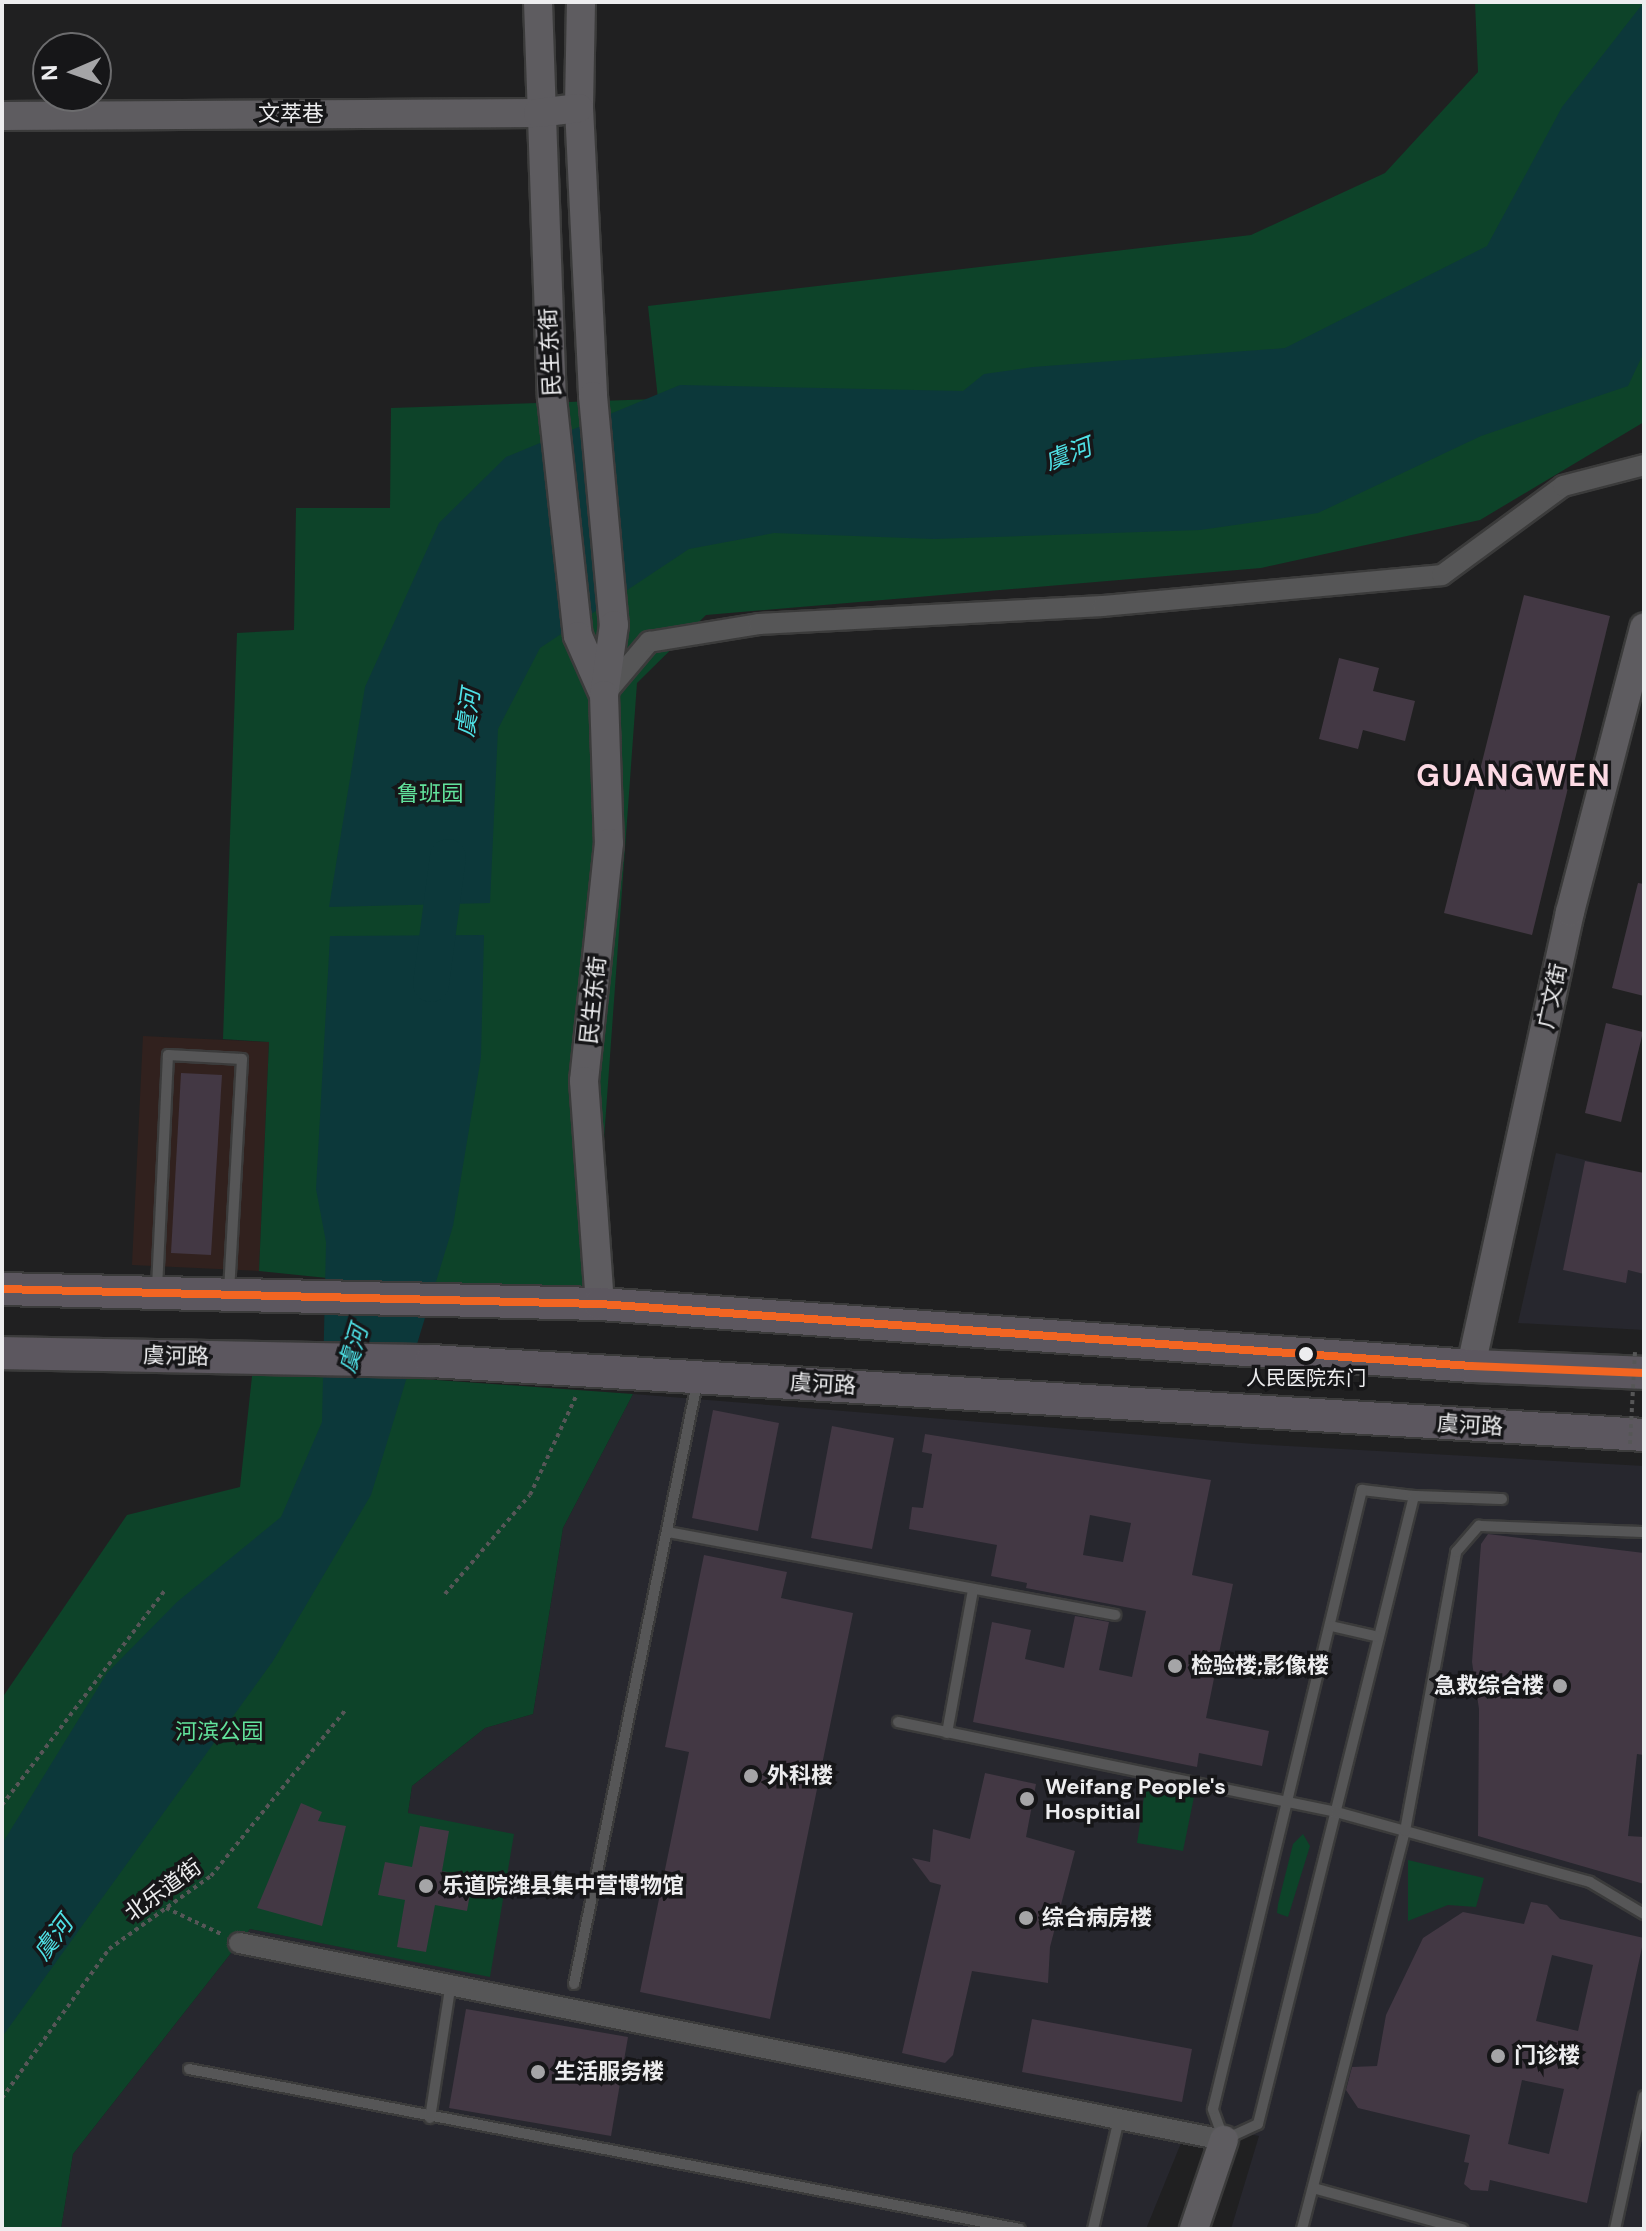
<!DOCTYPE html>
<html>
<head>
<meta charset="utf-8">
<style>
  body { margin:0 }
  #map { position:relative; width:1646px; height:2231px; overflow:hidden; background:#202021; font-family:"DM Sans","Noto Sans SC",sans-serif }
  div>[style] { position:absolute }
  [style*='--x'] { left:calc(var(--x)*1px); top:calc(var(--y)*1px); width:calc(var(--w)*1px); rotate:calc(var(--a)*1deg) }
  .industrial>* { inset:0; background:#31211e }
  .built>* { inset:0; background:#27272e }
  .green>* { inset:0; background:#0d4329 }
  .water>* { inset:0; background:#0c383a }
  .river>* { height:36px; margin:-18px; padding:0 18px; transform-origin:18px; border-radius:18px; background:#0c383a }
  .building>* { inset:0; background:#433844 }
  .path>* { height:4px; margin-top:-2px; transform-origin:0; background:repeating-linear-gradient(90deg,#565657 0 4px,transparent 0 8px) }
  .roads { filter:drop-shadow(2px 0 #3b3b3b) drop-shadow(-2px 0 #3b3b3b) drop-shadow(0 2px #3b3b3b) drop-shadow(0 -2px #3b3b3b) }
  .lane>* { height:10px; margin:-5px; padding:0 5px; transform-origin:5px; border-radius:5px; background:#565657 }
  .street>* { height:20px; margin:-10px; padding:0 10px; transform-origin:10px; border-radius:10px; background:#565657 }
  .secondary>* { height:28px; margin:-14px; padding:0 14px; transform-origin:14px; border-radius:14px; background:#5e5c60 }
  .primary>* { height:32px; margin:-16px; padding:0 16px; transform-origin:16px; border-radius:16px; background:#5c575f }
  .path-bridge>* { height:4px; margin-top:-2px; transform-origin:0; background:repeating-linear-gradient(90deg,#565657 0 4px,transparent 0 8px) }
  .bus-1>* { height:8px; margin:-4px; padding:0 4px; transform-origin:4px; border-radius:4px; background:#f26522 }
  .dots>* { width:22px; height:22px; translate:-50% -50%; box-sizing:border-box; border:4px solid #161618; border-radius:50% }
  span { translate:-50% -50%; white-space:nowrap; text-align:center; line-height:1.15; -webkit-text-stroke:7px #161618; paint-order:stroke }
  .bus-label { font-size:20px; color:#ededef }
  .street-label { font-size:22px; color:#ededef }
  .park-label { font-size:22px; color:#62e39c }
  .poi-label { font-size:22px; color:#ededef; font-weight:700 }
  .left { translate:0 -50%; text-align:left }
  .right { translate:-100% -50%; text-align:right }
  .water-label { font-size:24px; color:#4ee1e6; font-style:italic }
  .district-label { font-size:30px; color:#fcdae4; font-weight:700; letter-spacing:2px }
  .frame { position:absolute; inset:0; border:4px solid #ededef; pointer-events:none }
  .north { position:absolute; left:32px; top:32px; width:80px; height:80px; box-sizing:border-box; background:#161618; border:2px solid #6c6c6e; border-radius:50%; rotate:268deg; font-size:22px; font-weight:700; line-height:32px; text-align:center; color:#ededef }
  .north::after { content:''; display:block; margin:auto; width:28px; height:36px; background:#a5a5a7; clip-path:polygon(50% 0,100% 100%,50% 72%,0 100%) }
</style>
</head>
<body>
<div id="map">
  <div class="industrial">
    <div style="clip-path:polygon(143px 1036px,269px 1042px,259px 1271px,132px 1265px)"></div>
  </div>
  <div class="built">
    <div style="clip-path:polygon(1556px 1153px,1644px 1174px,1644px 1330px,1518px 1323px)"></div>
    <div style="clip-path:polygon(633px 1394px,1254px 1444px,1644px 1466px,1644px 2229px,1231px 2229px,1259px 2136px,1190px 2121px,1146px 2229px,61px 2229px,73px 2154px,250px 1929px,490px 1976px,408px 1813px,412px 1786px,485px 1728px,533px 1714px,563px 1528px)"></div>
  </div>
  <div class="green">
    <div style="clip-path:polygon(1475px 2px,1644px 2px,1644px 422px,1480px 520px,1261px 568px,706px 615px,637px 683px,592px 1305px,259px 1271px,269px 1042px,223px 1039px,237px 633px,294px 630px,296px 508px,390px 508px,391px 408px,658px 399px,648px 306px,1251px 235px,1385px 173px,1478px 72px)"></div>
    <div style="clip-path:polygon(253px 1367px,633px 1394px,563px 1528px,533px 1714px,485px 1728px,412px 1786px,408px 1813px,514px 1834px,490px 1977px,250px 1929px,73px 2154px,61px 2229px,2px 2229px,2px 1698px,127px 1515px,240px 1487px)"></div>
    <div style="clip-path:polygon(1146px 1784px,1195px 1792px,1183px 1851px,1137px 1843px)"></div>
    <div style="clip-path:polygon(1303px 1834px,1310px 1846px,1288px 1917px,1277px 1913px,1278px 1904px,1293px 1844px)"></div>
    <div style="clip-path:polygon(1408px 1860px,1484px 1878px,1476px 1907px,1448px 1905px,1408px 1921px)"></div>
  </div>
  <div class="water">
    <div style="clip-path:polygon(1644px 2px,1644px 352px,1628px 386px,1481px 436px,1318px 513px,1200px 530px,934px 539px,774px 533px,689px 549px,540px 648px,498px 729px,490px 903px,329px 907px,365px 687px,439px 523px,506px 457px,680px 385px,963px 391px,984px 374px,1033px 367px,1285px 348px,1487px 246px,1562px 107px)"></div>
    <div style="clip-path:polygon(484px 935px,481px 1057px,453px 1226px,371px 1495px,273px 1661px,2px 2037px,2px 1844px,107px 1673px,177px 1602px,281px 1517px,322px 1422px,326px 1242px,316px 1189px,330px 936px)"></div>
  </div>
  <div class="river">
    <div style="--x:431;--y:984;--w:128;--a:-82.4"></div>
  </div>
  <div class="building">
    <div style="clip-path:polygon(1524px 595px,1610px 616px,1532px 935px,1444px 913px)"></div>
    <div style="clip-path:polygon(1339px 658px,1379px 668px,1373px 691px,1415px 701px,1405px 741px,1363px 730px,1358px 749px,1319px 739px)"></div>
    <div style="clip-path:polygon(1638px 883px,1644px 884px,1644px 996px,1612px 988px)"></div>
    <div style="clip-path:polygon(1606px 1023px,1643px 1032px,1621px 1122px,1585px 1113px)"></div>
    <div style="clip-path:polygon(181px 1073px,222px 1075px,211px 1255px,171px 1253px)"></div>
    <div style="clip-path:polygon(1585px 1161px,1644px 1173px,1644px 1274px,1628px 1270px,1626px 1283px,1563px 1270px)"></div>
    <div style="clip-path:polygon(713px 1410px,779px 1423px,758px 1531px,692px 1518px)"></div>
    <div style="clip-path:polygon(832px 1426px,894px 1438px,872px 1549px,811px 1538px)"></div>
    <div style="clip-path:polygon(evenodd,925px 1434px,1211px 1480px,1192px 1575px,1233px 1584px,1206px 1718px,1269px 1731px,1262px 1766px,1199px 1753px,1197px 1767px,973px 1722px,992px 1622px,1031px 1630px,1025px 1659px,1064px 1668px,1075px 1616px,1109px 1622px,1099px 1670px,1132px 1677px,1146px 1611px,1026px 1588px,1027px 1583px,991px 1576px,997px 1545px,909px 1529px,912px 1507px,923px 1508px,932px 1454px,922px 1452px,925px 1434px,1090px 1515px,1131px 1523px,1123px 1562px,1083px 1555px,1090px 1515px)"></div>
    <div style="clip-path:polygon(1488px 1534px,1644px 1553px,1644px 1755px,1637px 1754px,1628px 1836px,1644px 1837px,1644px 1884px,1478px 1836px,1479px 1709px,1472px 1662px,1481px 1544px)"></div>
    <div style="clip-path:polygon(704px 1555px,787px 1572px,781px 1598px,853px 1613px,770px 2019px,640px 1992px,689px 1752px,665px 1747px)"></div>
    <div style="clip-path:polygon(985px 1773px,1036px 1784px,1026px 1837px,1075px 1851px,1050px 1947px,1048px 1983px,972px 1971px,953px 2055px,945px 2063px,902px 2053px,941px 1885px,930px 1882px,912px 1858px,930px 1862px,933px 1829px,970px 1839px)"></div>
    <div style="clip-path:polygon(301px 1803px,322px 1812px,318px 1821px,346px 1826px,322px 1926px,257px 1908px)"></div>
    <div style="clip-path:polygon(420px 1826px,449px 1831px,442px 1871px,473px 1877px,467px 1911px,435px 1905px,426px 1952px,397px 1947px,405px 1900px,378px 1895px,385px 1862px,412px 1867px)"></div>
    <div style="clip-path:polygon(evenodd,1531px 1902px,1547px 1905px,1560px 1919px,1644px 1938px,1587px 2203px,1490px 2180px,1488px 2191px,1471px 2190px,1464px 2184px,1469px 2163px,1464px 2162px,1470px 2135px,1358px 2108px,1346px 2090px,1352px 2067px,1377px 2066px,1386px 2015px,1423px 1938px,1463px 1912px,1524px 1924px,1531px 1902px,1552px 1955px,1593px 1965px,1578px 2031px,1536px 2021px,1552px 1955px,1531px 1902px,1522px 2080px,1564px 2089px,1549px 2154px,1508px 2144px,1522px 2080px)"></div>
    <div style="clip-path:polygon(466px 2009px,628px 2037px,611px 2136px,449px 2108px)"></div>
    <div style="clip-path:polygon(1032px 2019px,1192px 2049px,1182px 2102px,1022px 2072px)"></div>
  </div>
  <div class="path">
    <div style="--x:445;--y:1594;--w:130;--a:-49.4"></div>
    <div style="--x:530;--y:1495;--w:111;--a:-65"></div>
    <div style="--x:2;--y:1805;--w:271;--a:-52.8"></div>
    <div style="--x:166;--y:1908;--w:63;--a:25.3"></div>
    <div style="--x:2;--y:2098;--w:183;--a:-54.3"></div>
    <div style="--x:109;--y:1949;--w:125;--a:-35.6"></div>
    <div style="--x:211;--y:1876;--w:215;--a:-51"></div>
  </div>
  <div class="roads">
    <div class="lane">
      <div style="--x:157;--y:1288;--w:233;--a:-87.3"></div>
      <div style="--x:168;--y:1055;--w:74;--a:3.1"></div>
      <div style="--x:242;--y:1059;--w:232;--a:93.2"></div>
      <div style="--x:1362;--y:1490;--w:52;--a:6.6"></div>
      <div style="--x:1414;--y:1496;--w:647;--a:103.95"></div>
      <div style="--x:1258;--y:2124;--w:38;--a:155"></div>
      <div style="--x:1224;--y:2140;--w:33;--a:-110"></div>
      <div style="--x:1213;--y:2109;--w:637;--a:-76.47"></div>
      <div style="--x:1414;--y:1496;--w:88;--a:2"></div>
      <div style="--x:668;--y:1532;--w:455;--a:10.5"></div>
      <div style="--x:1331;--y:1626;--w:49;--a:12.9"></div>
      <div style="--x:898;--y:1722;--w:447;--a:11.6"></div>
      <div style="--x:1336;--y:1812;--w:263;--a:15.4"></div>
      <div style="--x:1590;--y:1882;--w:63;--a:30.7"></div>
      <div style="--x:947;--y:1733;--w:145;--a:-79.7"></div>
      <div style="--x:574;--y:1984;--w:613;--a:-78.43"></div>
      <div style="--x:189;--y:2069;--w:846;--a:10.9"></div>
      <div style="--x:430;--y:2118;--w:137;--a:-81.2"></div>
      <div style="--x:1313;--y:2188;--w:155;--a:15.4"></div>
      <div style="--x:1093;--y:2229;--w:113;--a:-76.7"></div>
      <div style="--x:1302;--y:2229;--w:411;--a:-75.5"></div>
      <div style="--x:1405;--y:1831;--w:284;--a:-79.6"></div>
      <div style="--x:1456;--y:1552;--w:35;--a:-49"></div>
      <div style="--x:1479;--y:1526;--w:165;--a:2.1"></div>
      <div style="--x:1615;--y:2229;--w:136;--a:-77.7"></div>
    </div>
    <div class="street">
      <div style="--x:604;--y:695;--w:70;--a:-49.7"></div>
      <div style="--x:649;--y:642;--w:111;--a:-9.3"></div>
      <div style="--x:759;--y:624;--w:344;--a:-3"></div>
      <div style="--x:1103;--y:606;--w:340;--a:-5.2"></div>
      <div style="--x:1442;--y:575;--w:150;--a:-36.3"></div>
      <div style="--x:1563;--y:486;--w:84;--a:-14.5"></div>
      <div style="--x:239;--y:1943;--w:1005;--a:11.31"></div>
    </div>
    <div class="secondary">
      <div style="--x:538;--y:2;--w:396;--a:88"></div>
      <div style="--x:552;--y:398;--w:239;--a:83.8"></div>
      <div style="--x:578;--y:636;--w:64;--a:66.2"></div>
      <div style="--x:581;--y:2;--w:106;--a:91.1"></div>
      <div style="--x:579;--y:108;--w:288;--a:87.2"></div>
      <div style="--x:593;--y:396;--w:230;--a:84.8"></div>
      <div style="--x:614;--y:625;--w:71;--a:98.1"></div>
      <div style="--x:604;--y:695;--w:148;--a:88.1"></div>
      <div style="--x:609;--y:843;--w:239;--a:96"></div>
      <div style="--x:584;--y:1081;--w:224;--a:85.9"></div>
      <div style="--x:2;--y:116;--w:536;--a:-0.32"></div>
      <div style="--x:538;--y:113;--w:41;--a:-7"></div>
      <div style="--x:1471;--y:1366;--w:465;--a:-77.7"></div>
      <div style="--x:1570;--y:912;--w:294;--a:-75.4"></div>
      <div style="--x:1194;--y:2229;--w:94;--a:-71.4"></div>
    </div>
    <div class="primary">
      <div style="--x:2;--y:1289;--w:598;--a:1.44"></div>
      <div style="--x:600;--y:1304;--w:873;--a:4.07"></div>
      <div style="--x:1471;--y:1366;--w:173;--a:2.3"></div>
      <div style="--x:2;--y:1353;--w:429;--a:1.1"></div>
      <div style="--x:431;--y:1361;--w:1215;--a:3.49"></div>
    </div>
  </div>
  <div class="path-bridge">
    <div style="--x:1630;--y:1444;--w:93;--a:-86.9"></div>
  </div>
  <div class="bus-1">
    <div style="--x:2;--y:1289;--w:598;--a:1.44"></div>
    <div style="--x:600;--y:1304;--w:873;--a:4.07"></div>
    <div style="--x:1471;--y:1366;--w:173;--a:2.3"></div>
  </div>
  <div class="dots">
    <div style="left:1306px;top:1354px;background:#ededef"></div>
    <div style="left:1175px;top:1666px;background:#a5a5a7"></div>
    <div style="left:1560px;top:1686px;background:#a5a5a7"></div>
    <div style="left:751px;top:1776px;background:#a5a5a7"></div>
    <div style="left:1027px;top:1799px;background:#a5a5a7"></div>
    <div style="left:426px;top:1886px;background:#a5a5a7"></div>
    <div style="left:1026px;top:1918px;background:#a5a5a7"></div>
    <div style="left:1498px;top:2056px;background:#a5a5a7"></div>
    <div style="left:538px;top:2072px;background:#a5a5a7"></div>
  </div>
  <div class="bus-label">
    <span style="left:1306px;top:1378px">人民医院东门</span>
  </div>
  <div class="street-label">
    <span style="left:291px;top:114px">文萃巷</span>
    <span style="left:550px;top:352px;rotate:-93deg">民生东街</span>
    <span style="left:1552px;top:996px;rotate:-78deg">广文街</span>
    <span style="left:593px;top:1000px;rotate:-84deg">民生东街</span>
    <span style="left:176px;top:1356px;rotate:1deg">虞河路</span>
    <span style="left:823px;top:1384px;rotate:3deg">虞河路</span>
    <span style="left:1470px;top:1425px;rotate:3deg">虞河路</span>
    <span style="left:163px;top:1890px;rotate:-36deg">北乐道街</span>
  </div>
  <div class="park-label">
    <span style="left:430px;top:794px">鲁班园</span>
    <span style="left:219px;top:1732px">河滨公园</span>
  </div>
  <div class="poi-label">
    <span class="left" style="left:1191px;top:1666px">检验楼;影像楼</span>
    <span class="right" style="left:1544px;top:1686px">急救综合楼</span>
    <span class="left" style="left:767px;top:1776px">外科楼</span>
    <span class="left" style="left:1045px;top:1799px">Weifang People's<br>Hospitial</span>
    <span class="left" style="left:442px;top:1886px">乐道院潍县集中营博物馆</span>
    <span class="left" style="left:1042px;top:1918px">综合病房楼</span>
    <span class="left" style="left:1514px;top:2056px">门诊楼</span>
    <span class="left" style="left:554px;top:2072px">生活服务楼</span>
  </div>
  <div class="water-label">
    <span style="left:1068px;top:454px;rotate:-21deg">虞河</span>
    <span style="left:468px;top:713px;rotate:-82deg">虞河</span>
    <span style="left:353px;top:1349px;rotate:-73deg">虞河</span>
    <span style="left:53px;top:1938px;rotate:-53deg">虞河</span>
  </div>
  <div class="district-label">
    <span style="left:1514px;top:776px">GUANGWEN</span>
  </div>
  <div class="frame"></div>
  <div class="north">N</div>
</div>
</body>
</html>
